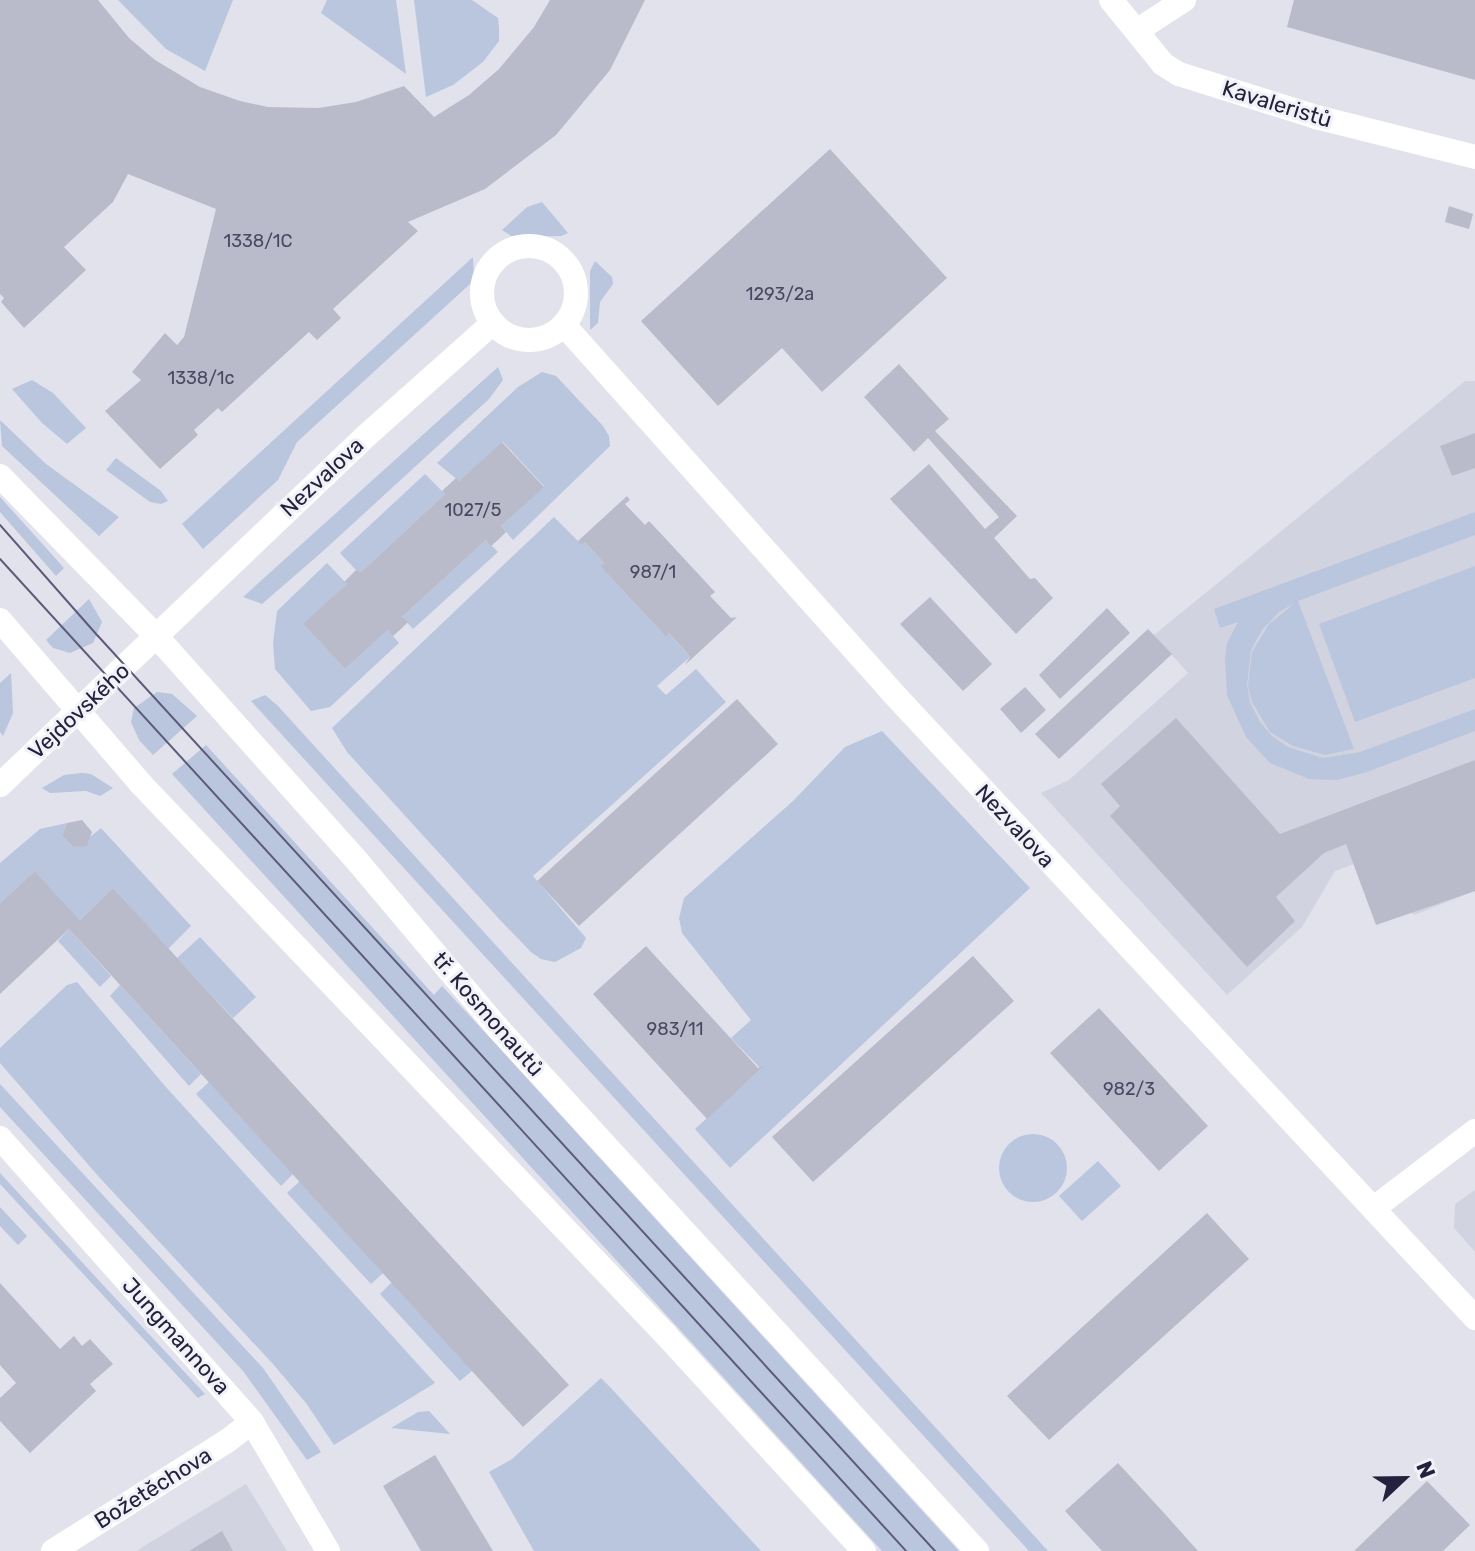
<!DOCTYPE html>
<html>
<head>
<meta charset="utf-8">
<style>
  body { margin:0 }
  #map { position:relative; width:1475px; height:1551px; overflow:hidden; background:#e1e2ec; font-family:Rubik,sans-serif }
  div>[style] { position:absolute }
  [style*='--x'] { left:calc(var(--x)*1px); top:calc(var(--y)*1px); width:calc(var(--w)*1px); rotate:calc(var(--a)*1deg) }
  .built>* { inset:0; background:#d2d3e0 }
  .green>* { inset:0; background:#b9c6de }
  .round { border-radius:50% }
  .building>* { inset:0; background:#babbca }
  .minor>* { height:24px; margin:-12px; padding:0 12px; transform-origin:12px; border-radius:12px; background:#fff }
  .minor>.ring { margin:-12px; padding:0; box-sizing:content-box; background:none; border:24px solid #fff; border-radius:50% }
  .tram>* { height:2px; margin:-1px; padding:0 1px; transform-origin:1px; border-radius:1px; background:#5e5b79 }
  span { translate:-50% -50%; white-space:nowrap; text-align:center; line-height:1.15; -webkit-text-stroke:6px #f1f2f8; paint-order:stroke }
  .number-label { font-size:18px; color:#494860 }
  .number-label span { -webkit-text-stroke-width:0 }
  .street-label { font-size:22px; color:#23213d }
  .north { position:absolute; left:1363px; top:1439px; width:80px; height:80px; -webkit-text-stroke:6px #f1f2f8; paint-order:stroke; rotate:68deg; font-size:22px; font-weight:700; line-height:32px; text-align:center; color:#23213d }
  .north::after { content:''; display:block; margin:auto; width:28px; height:36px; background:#23213d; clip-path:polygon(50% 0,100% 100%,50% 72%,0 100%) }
</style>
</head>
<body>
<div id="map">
  <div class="built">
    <div style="clip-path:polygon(1465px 381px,1475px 381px,1475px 891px,1414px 915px,1354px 864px,1335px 871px,1302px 927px,1227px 995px,1041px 793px,1069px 780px,1188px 673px,1154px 635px)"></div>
    <div style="clip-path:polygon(1475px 1190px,1475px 1252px,1454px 1228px,1455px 1204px)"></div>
    <div style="clip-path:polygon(246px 1484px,287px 1551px,136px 1551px)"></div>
  </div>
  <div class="green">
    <div style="clip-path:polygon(118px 0,233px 0,205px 71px,166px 49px)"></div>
    <div style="clip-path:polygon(327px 0,396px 0,406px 74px,321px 13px)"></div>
    <div style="clip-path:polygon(414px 0,472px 0,498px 18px,499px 28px,499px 41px,483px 62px,453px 85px,426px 97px)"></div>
    <div style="clip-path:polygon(542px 202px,568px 233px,561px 236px,513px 237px,502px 230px,527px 207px)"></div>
    <div style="clip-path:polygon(473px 257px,474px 278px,470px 284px,297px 442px,278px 480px,203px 549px,182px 524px)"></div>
    <div style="clip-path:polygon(595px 261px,612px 277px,613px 284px,600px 302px,598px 323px,590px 330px,590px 271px)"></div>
    <div style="clip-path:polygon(498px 367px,503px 380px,489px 399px,322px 552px,262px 604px,243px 597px)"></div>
    <div style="clip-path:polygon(542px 372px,556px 376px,603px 426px,609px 436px,610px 446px,513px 540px,501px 526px,544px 486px,503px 442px,459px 481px,437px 463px,518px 387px)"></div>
    <div style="clip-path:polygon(32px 380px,53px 393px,86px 428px,67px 444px,42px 423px,12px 389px)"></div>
    <div style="clip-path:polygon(0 420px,46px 464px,119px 517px,99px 536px,2px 446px)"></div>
    <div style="clip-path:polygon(116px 458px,161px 491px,168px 501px,161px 504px,150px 502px,106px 470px)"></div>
    <div style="clip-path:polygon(425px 474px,445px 494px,361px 572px,356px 570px,340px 553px)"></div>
    <div style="clip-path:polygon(0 497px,64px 568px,56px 576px,0 512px)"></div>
    <div style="clip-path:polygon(1475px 512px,1475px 535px,1298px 601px,1354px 749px,1325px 755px,1293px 746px,1270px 732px,1252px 702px,1248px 686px,1252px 652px,1269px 624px,1295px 603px,1279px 612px,1262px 630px,1251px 650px,1247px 685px,1250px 702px,1260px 722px,1272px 736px,1288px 747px,1323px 758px,1360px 752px,1475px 709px,1475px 731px,1367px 772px,1337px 780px,1309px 779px,1270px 763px,1246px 737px,1227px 695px,1225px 657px,1227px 643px,1238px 622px,1220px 628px,1214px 609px)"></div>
    <div style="clip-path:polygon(554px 517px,581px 544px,585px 542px,604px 563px,601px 567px,665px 636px,669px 633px,690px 657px,657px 686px,666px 695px,696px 669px,726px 702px,533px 876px,586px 938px,581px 948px,555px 962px,541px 959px,531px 952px,501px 921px,347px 752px,332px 728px)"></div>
    <div style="clip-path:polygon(486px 540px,498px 552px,413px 629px,402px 617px)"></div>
    <div style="clip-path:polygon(327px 563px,347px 584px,304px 625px,345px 669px,388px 630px,399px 643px,330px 707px,311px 711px,275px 669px,273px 643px,277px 611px)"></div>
    <div style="clip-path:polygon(1475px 566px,1475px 678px,1355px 722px,1319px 624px)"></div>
    <div style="clip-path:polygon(89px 599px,102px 622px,93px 643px,70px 653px,53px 648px,46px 640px)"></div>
    <div style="clip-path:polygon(11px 673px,13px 713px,3px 736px,0 732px,0 683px)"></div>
    <div style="clip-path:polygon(157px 692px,172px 694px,197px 716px,153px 755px,139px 740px,131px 722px,134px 708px)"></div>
    <div style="clip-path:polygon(265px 695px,277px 705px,1048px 1551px,1029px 1551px,251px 701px)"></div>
    <div style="clip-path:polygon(882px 731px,1030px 888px,730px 1168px,695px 1129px,761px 1069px,731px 1038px,751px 1020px,682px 933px,679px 918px,684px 898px,793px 801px,845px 747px)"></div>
    <div style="clip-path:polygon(206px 745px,434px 995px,442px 986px,469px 1015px,959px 1551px,882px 1551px,172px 774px)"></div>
    <div style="clip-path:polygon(82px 773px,91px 774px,113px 788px,100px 796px,86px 791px,50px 793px,42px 788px,64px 775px)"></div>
    <div style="clip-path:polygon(67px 823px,62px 836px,73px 847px,87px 845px,90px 837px,101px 828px,191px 926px,168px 949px,113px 888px,80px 920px,35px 871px,0 903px,0 863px,40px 829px)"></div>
    <div style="clip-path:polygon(69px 929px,111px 976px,100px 987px,58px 941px)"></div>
    <div style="clip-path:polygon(200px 937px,256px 997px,233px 1018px,177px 958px)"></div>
    <div style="clip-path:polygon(77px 982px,165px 1086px,435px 1383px,334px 1445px,306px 1403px,273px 1364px,99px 1177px,0 1063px,0 1048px,67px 985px)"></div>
    <div style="clip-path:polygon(120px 985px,201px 1074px,189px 1086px,110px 996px)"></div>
    <div style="clip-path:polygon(209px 1082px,293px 1174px,281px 1186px,196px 1094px)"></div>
    <div style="clip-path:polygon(0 1084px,263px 1368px,321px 1452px,307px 1460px,243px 1371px,0 1107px)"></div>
    <div class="round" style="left:999px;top:1134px;width:68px;height:68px"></div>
    <div style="clip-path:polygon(1098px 1161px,1121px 1186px,1082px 1221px,1059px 1196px)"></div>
    <div style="clip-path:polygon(0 1173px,103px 1285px,205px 1394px,198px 1398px,0 1184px)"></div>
    <div style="clip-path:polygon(300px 1181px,383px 1273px,371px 1284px,287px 1193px)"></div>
    <div style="clip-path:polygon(0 1207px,27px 1236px,18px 1245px,0 1226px)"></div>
    <div style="clip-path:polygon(392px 1282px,473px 1370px,460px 1381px,380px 1294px)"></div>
    <div style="clip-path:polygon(601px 1378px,610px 1387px,761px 1551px,534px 1551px,489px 1472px,512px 1459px)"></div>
    <div style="clip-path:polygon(429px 1411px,450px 1434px,391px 1428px,418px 1412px)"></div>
  </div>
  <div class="building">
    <div style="clip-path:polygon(0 0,98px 0,129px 38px,155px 60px,200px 87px,240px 101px,268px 107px,318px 108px,356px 102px,404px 86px,434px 117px,469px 95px,499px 69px,534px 27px,550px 0,645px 0,610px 70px,556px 135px,485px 189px,408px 222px,418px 231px,333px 309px,341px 318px,317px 340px,309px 332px,222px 412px,218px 408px,194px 430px,198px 435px,160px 469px,105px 411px,141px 380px,132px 372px,165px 333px,177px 345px,184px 337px,216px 209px,128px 174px,113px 202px,64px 247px,86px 270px,24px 328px,1px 302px,4px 298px,0 294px)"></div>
    <div style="clip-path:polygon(1294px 0,1475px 0,1475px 80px,1287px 27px)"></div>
    <div style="clip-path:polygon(830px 149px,947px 278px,822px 392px,782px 348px,718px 406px,641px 321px)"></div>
    <div style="clip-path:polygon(1449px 206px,1473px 214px,1469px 229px,1445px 222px)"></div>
    <div style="clip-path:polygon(899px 364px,949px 419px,935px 431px,1017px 516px,994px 538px,1030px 579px,1035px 578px,1053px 598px,1016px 634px,890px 499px,929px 464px,985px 529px,999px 517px,928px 438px,914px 452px,864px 397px)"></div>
    <div style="clip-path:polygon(1475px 433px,1475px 468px,1452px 476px,1440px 446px)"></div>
    <div style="clip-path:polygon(502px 442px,544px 487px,501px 526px,506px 532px,499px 539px,491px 546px,486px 540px,402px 617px,408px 622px,401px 629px,393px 636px,388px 630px,345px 669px,303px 624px,347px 584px,344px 582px,356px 570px,361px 572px,445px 494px,442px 491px,456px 478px,459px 481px)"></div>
    <div style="clip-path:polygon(627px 496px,630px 500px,625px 504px,645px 525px,649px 521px,665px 538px,715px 592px,710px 596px,731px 618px,737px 617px,685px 665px,690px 657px,685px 651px,669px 633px,666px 637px,600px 566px,604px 563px,585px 542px,581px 545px,578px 541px)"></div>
    <div style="clip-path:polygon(930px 597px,992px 664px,963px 691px,900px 624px)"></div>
    <div style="clip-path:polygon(1107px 608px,1130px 633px,1060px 699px,1039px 675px)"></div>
    <div style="clip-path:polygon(1148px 629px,1172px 654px,1059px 759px,1035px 734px)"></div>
    <div style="clip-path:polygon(1025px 687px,1046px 710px,1021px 733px,1000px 709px)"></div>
    <div style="clip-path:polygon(737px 699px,778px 744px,579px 926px,537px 881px)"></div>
    <div style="clip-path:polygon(1176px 718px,1280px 834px,1475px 760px,1475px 891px,1376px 925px,1346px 844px,1324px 853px,1276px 897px,1295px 921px,1247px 967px,1110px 816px,1120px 806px,1101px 784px)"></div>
    <div style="clip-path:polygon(82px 820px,92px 832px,87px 846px,73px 847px,62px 836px,67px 823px)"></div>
    <div style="clip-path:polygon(35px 871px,80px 920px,113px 888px,569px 1385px,523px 1427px,69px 929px,0 994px,0 903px)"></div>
    <div style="clip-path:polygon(646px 946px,758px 1068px,764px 1066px,707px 1119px,593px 994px)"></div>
    <div style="clip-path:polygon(973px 956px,1014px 1001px,813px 1182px,772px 1137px)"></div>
    <div style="clip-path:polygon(1099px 1008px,1208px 1126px,1159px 1171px,1050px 1053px)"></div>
    <div style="clip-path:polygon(1207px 1213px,1249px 1259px,1049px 1440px,1007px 1396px)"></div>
    <div style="clip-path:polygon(0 1283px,60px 1349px,74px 1336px,82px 1346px,90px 1339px,113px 1364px,90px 1384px,96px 1391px,30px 1453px,0 1421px,0 1398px,16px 1383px,0 1365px)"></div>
    <div style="clip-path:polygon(435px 1455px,493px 1551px,421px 1551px,383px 1486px)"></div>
    <div style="clip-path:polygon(1118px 1463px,1164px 1513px,1198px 1551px,1102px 1551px,1065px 1511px)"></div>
    <div style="clip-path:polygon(1427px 1481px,1470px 1525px,1443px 1551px,1354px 1551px)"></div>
    <div style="clip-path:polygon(222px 1531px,233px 1551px,189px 1551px)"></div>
  </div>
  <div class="minor">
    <div style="--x:1111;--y:0;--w:82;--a:50.9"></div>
    <div style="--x:1163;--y:64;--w:19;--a:32"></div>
    <div style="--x:1179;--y:74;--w:144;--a:17.4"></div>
    <div style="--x:1316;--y:117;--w:164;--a:14.1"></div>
    <div style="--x:1138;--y:30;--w:55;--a:-33.1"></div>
    <div class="ring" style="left:482px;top:246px;width:70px;height:70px"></div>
    <div style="--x:564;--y:325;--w:491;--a:48.2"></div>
    <div style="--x:891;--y:691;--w:857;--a:47.03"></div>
    <div style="--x:0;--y:476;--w:225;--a:45.7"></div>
    <div style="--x:157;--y:637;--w:302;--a:48.2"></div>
    <div style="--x:358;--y:862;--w:216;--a:49.9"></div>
    <div style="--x:497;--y:1027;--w:711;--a:47.51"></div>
    <div style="--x:0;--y:620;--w:215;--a:49.3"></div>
    <div style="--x:140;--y:783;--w:762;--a:46.38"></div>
    <div style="--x:666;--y:1335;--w:293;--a:47.5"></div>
    <div style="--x:0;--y:785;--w:506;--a:-43.64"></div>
    <div style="--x:366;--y:436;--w:170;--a:-41.7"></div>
    <div style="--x:0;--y:1138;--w:380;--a:48.4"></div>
    <div style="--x:252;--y:1422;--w:150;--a:59.5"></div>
    <div style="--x:1374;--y:1208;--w:127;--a:-37.3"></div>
    <div style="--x:53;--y:1551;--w:206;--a:-32.3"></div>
    <div style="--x:227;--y:1441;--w:31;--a:-37"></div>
  </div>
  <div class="tram">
    <div style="--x:0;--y:525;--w:148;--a:48.6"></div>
    <div style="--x:98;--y:636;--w:1240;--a:47.55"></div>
    <div style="--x:0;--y:559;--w:1343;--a:47.59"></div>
  </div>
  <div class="number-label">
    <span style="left:258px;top:241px">1338/1C</span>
    <span style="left:780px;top:294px">1293/2a</span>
    <span style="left:201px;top:378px">1338/1c</span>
    <span style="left:473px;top:510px">1027/5</span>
    <span style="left:653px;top:572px">987/1</span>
    <span style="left:675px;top:1029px">983/11</span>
    <span style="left:1129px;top:1089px">982/3</span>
  </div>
  <div class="street-label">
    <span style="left:1277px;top:104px;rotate:17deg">Kavaleristů</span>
    <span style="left:322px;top:477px;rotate:-43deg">Nezvalova</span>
    <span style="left:79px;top:711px;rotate:-43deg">Vejdovského</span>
    <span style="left:1015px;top:826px;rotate:47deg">Nezvalova</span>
    <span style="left:488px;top:1014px;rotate:49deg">tř. Kosmonautů</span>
    <span style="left:176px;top:1336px;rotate:48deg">Jungmannova</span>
    <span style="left:153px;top:1488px;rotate:-32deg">Božetěchova</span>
  </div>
  <div class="north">N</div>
</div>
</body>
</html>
